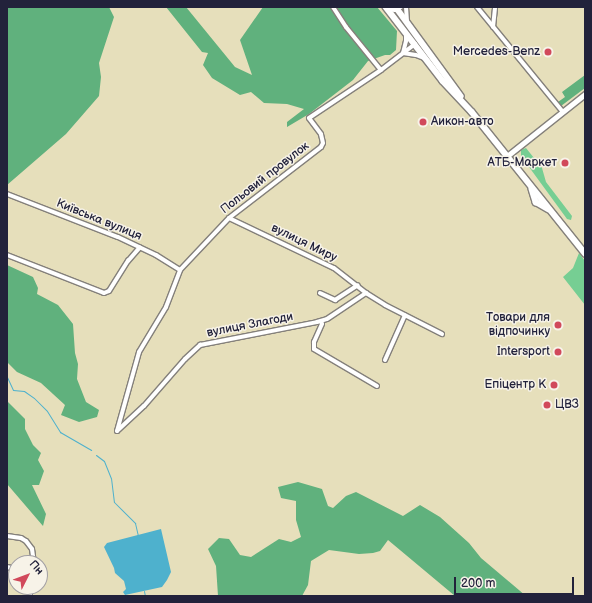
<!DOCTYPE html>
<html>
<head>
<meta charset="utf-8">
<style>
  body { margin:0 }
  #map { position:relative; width:592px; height:603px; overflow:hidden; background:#e6dfbb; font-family:"Balsamiq Sans",sans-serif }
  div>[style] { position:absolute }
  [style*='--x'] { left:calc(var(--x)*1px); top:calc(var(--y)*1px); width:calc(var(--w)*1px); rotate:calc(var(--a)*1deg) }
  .green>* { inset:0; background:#76ce93 }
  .forest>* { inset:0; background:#60b17d }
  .water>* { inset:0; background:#4eb1cd }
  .stream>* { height:1px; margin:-0.5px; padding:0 0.5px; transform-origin:0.5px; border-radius:0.5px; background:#4eb1cd }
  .roads { filter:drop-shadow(1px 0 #84807b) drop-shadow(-1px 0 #84807b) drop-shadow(0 1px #84807b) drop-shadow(0 -1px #84807b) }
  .minor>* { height:4px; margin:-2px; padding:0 2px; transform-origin:2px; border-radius:2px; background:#fff }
  .major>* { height:5px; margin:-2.5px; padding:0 2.5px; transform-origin:2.5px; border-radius:2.5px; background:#fff }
  .highway>* { height:5.5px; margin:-2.75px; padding:0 2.75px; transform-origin:2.75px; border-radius:2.75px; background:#fff }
  .dots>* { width:11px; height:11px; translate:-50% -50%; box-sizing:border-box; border:2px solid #f7f3e8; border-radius:50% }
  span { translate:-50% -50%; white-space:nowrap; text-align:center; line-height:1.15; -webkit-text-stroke:3px #f7f3e8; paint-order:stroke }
  .poi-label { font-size:12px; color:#22223b }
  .right { translate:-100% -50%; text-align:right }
  .left { translate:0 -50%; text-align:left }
  .street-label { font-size:12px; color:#22223b }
  .frame { position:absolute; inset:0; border:8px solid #22223b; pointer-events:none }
  .north { position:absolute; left:8px; top:555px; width:40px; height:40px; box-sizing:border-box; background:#f7f3e8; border:1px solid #a29fa3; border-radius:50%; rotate:48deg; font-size:11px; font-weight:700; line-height:16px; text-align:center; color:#22223b }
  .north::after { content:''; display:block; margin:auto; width:14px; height:18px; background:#d1495b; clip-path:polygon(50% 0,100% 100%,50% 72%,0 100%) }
  .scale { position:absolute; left:454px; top:577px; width:120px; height:18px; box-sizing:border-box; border:2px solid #22223b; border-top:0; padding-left:5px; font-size:12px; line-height:14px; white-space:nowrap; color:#22223b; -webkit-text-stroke:3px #f7f3e8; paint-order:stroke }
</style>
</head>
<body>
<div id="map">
  <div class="green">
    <div style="clip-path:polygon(526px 148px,542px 168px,546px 182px,572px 216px,571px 220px,567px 219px,521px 156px,521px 150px)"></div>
    <div style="clip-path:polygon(579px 253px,585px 261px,585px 305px,563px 277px,573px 268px)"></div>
  </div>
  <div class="forest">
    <div style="clip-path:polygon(7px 7px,109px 7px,114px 17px,99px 63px,101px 77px,99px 96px,66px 134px,7px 185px)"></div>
    <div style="clip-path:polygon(166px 7px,186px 7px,235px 67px,252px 75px,240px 40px,263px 7px,377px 7px,397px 31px,396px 50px,390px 55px,385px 55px,368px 61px,353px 80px,309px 114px,287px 127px,287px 122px,304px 109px,287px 104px,264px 103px,251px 92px,240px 95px,212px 78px,203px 65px,208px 53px,202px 52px)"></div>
    <div style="clip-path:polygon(585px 75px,585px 88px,561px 106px,558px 102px,565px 97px,562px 92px)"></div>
    <div style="clip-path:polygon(7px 265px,33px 277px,38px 288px,37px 294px,58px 305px,73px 324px,75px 353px,78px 364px,77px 379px,86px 402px,99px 410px,97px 417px,79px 422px,61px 415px,65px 405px,41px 383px,17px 372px,7px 362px)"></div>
    <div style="clip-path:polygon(7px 401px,25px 419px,25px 429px,33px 445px,41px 453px,38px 460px,44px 471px,39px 485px,32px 485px,46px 514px,43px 526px,7px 484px)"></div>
    <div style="clip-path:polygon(298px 482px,322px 489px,328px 506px,333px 508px,346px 496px,356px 492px,403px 516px,420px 505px,440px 517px,469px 543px,481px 558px,526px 596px,455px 596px,388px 540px,380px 551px,373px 553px,359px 554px,329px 550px,311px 561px,308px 585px,302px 596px,218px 596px,216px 566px,208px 549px,219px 538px,229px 539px,240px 555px,251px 557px,279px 539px,291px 542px,301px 537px,296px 520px,296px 501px,281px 498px,278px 487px)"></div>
  </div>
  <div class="water">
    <div style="clip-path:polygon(161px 529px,171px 572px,167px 580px,162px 587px,125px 595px,123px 592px,126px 589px,124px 581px,115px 573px,114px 568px,104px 547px,107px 543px)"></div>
  </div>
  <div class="stream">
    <div style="--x:7;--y:377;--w:14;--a:65"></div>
    <div style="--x:13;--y:390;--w:11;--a:5"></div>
    <div style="--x:24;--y:391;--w:12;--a:35"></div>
    <div style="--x:34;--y:398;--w:18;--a:45"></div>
    <div style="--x:47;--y:411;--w:25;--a:58"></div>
    <div style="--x:60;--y:432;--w:36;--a:30"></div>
    <div style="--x:96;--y:455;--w:10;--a:37"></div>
    <div style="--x:104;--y:461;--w:18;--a:68"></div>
    <div style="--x:111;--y:478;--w:24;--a:83"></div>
    <div style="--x:114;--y:502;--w:30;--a:45"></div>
    <div style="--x:135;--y:523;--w:13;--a:77"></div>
    <div style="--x:144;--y:591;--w:5;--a:79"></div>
  </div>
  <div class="roads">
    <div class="minor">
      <div style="--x:333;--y:7;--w:24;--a:57"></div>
      <div style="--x:346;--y:27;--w:55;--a:50.9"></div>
      <div style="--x:406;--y:7;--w:14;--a:86"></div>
      <div style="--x:477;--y:7;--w:136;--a:50.7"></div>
      <div style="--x:387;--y:8;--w:8;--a:14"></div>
      <div style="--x:395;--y:10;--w:7;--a:-27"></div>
      <div style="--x:493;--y:27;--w:20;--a:-84"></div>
      <div style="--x:406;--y:34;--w:7;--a:90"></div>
      <div style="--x:406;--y:41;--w:12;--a:104"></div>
      <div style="--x:403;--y:53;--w:13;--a:9"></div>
      <div style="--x:416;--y:55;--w:9;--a:21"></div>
      <div style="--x:7;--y:194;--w:119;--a:21.2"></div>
      <div style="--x:118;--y:237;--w:42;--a:25.3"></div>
      <div style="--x:156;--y:255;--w:28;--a:32"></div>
      <div style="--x:229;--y:218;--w:116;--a:25.5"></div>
      <div style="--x:334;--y:268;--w:41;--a:38"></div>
      <div style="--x:366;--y:293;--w:22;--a:32"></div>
      <div style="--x:385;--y:305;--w:64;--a:27"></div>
      <div style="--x:7;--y:255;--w:104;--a:21.4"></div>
      <div style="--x:104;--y:293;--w:5;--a:-22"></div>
      <div style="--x:109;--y:291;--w:36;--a:-58"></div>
      <div style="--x:128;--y:261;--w:18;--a:-49"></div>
      <div style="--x:320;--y:293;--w:17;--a:25"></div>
      <div style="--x:335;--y:300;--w:27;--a:-33"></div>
      <div style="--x:321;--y:321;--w:3;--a:72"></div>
      <div style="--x:322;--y:324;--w:20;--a:114"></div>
      <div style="--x:314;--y:342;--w:7;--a:90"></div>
      <div style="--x:314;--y:349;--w:73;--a:30.4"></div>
      <div style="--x:385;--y:360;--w:49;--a:-66"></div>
      <div style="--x:117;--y:431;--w:82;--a:-74.4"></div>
      <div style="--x:139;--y:352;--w:52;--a:-59"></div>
      <div style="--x:166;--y:307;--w:40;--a:-69"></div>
      <div style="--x:180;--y:270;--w:71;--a:-46.7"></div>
      <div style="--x:229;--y:218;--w:116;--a:-37.7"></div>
      <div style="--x:321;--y:147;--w:4;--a:-63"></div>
      <div style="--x:323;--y:143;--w:9;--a:-103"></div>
      <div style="--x:321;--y:134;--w:20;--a:-127"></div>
      <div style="--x:309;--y:118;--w:87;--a:-33.7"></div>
      <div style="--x:381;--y:70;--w:43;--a:-37.4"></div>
      <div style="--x:117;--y:431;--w:37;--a:-43"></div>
      <div style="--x:144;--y:406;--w:62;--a:-48.9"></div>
      <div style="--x:185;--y:359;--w:21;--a:-43"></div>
      <div style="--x:200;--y:345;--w:119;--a:-11.1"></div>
      <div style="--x:317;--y:322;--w:10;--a:-17"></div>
      <div style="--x:327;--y:319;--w:47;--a:-33.7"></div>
      <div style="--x:7;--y:536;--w:14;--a:8"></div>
      <div style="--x:21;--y:538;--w:6;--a:31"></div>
      <div style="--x:26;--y:541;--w:10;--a:53"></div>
      <div style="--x:32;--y:549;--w:14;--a:82"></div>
      <div style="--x:7;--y:567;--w:9;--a:13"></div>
      <div style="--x:30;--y:596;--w:9;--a:-90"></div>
    </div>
    <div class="major">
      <div style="--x:507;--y:156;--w:100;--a:-38.5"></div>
    </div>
    <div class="highway">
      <div style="--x:386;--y:7;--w:93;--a:52.4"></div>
      <div style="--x:443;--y:81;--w:42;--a:46.9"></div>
      <div style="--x:472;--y:112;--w:181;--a:51.3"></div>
      <div style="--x:396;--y:7;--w:110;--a:53.9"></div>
      <div style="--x:532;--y:189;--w:14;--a:73"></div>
      <div style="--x:536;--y:202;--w:14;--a:30"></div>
    </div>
  </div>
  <div class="dots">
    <div style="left:548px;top:52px;background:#d1495b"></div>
    <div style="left:423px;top:122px;background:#d1495b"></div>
    <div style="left:565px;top:163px;background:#d1495b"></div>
    <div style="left:558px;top:325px;background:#d1495b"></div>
    <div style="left:558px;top:352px;background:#d1495b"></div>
    <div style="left:554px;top:385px;background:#d1495b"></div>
    <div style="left:547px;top:405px;background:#d1495b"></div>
  </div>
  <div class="poi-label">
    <span class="right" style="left:540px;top:52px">Mercedes-Benz</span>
    <span class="left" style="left:431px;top:122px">Аикон-авто</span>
    <span class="right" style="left:557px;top:163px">АТБ-Маркет</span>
    <span class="right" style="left:550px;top:325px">Товари для<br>відпочинку</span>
    <span class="right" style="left:550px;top:352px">Intersport</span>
    <span class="right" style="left:546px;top:385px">Епіцентр К</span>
    <span class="left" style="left:555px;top:405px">ЦВЗ</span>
  </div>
  <div class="street-label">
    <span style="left:265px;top:178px;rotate:-38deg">Польовий провулок</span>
    <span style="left:99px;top:220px;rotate:22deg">Київська вулиця</span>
    <span style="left:304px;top:243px;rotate:26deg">вулиця Миру</span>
    <span style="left:250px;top:325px;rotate:-11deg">вулиця Злагоди</span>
  </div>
  <div class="frame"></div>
  <div class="north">Пн</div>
  <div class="scale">200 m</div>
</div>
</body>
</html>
